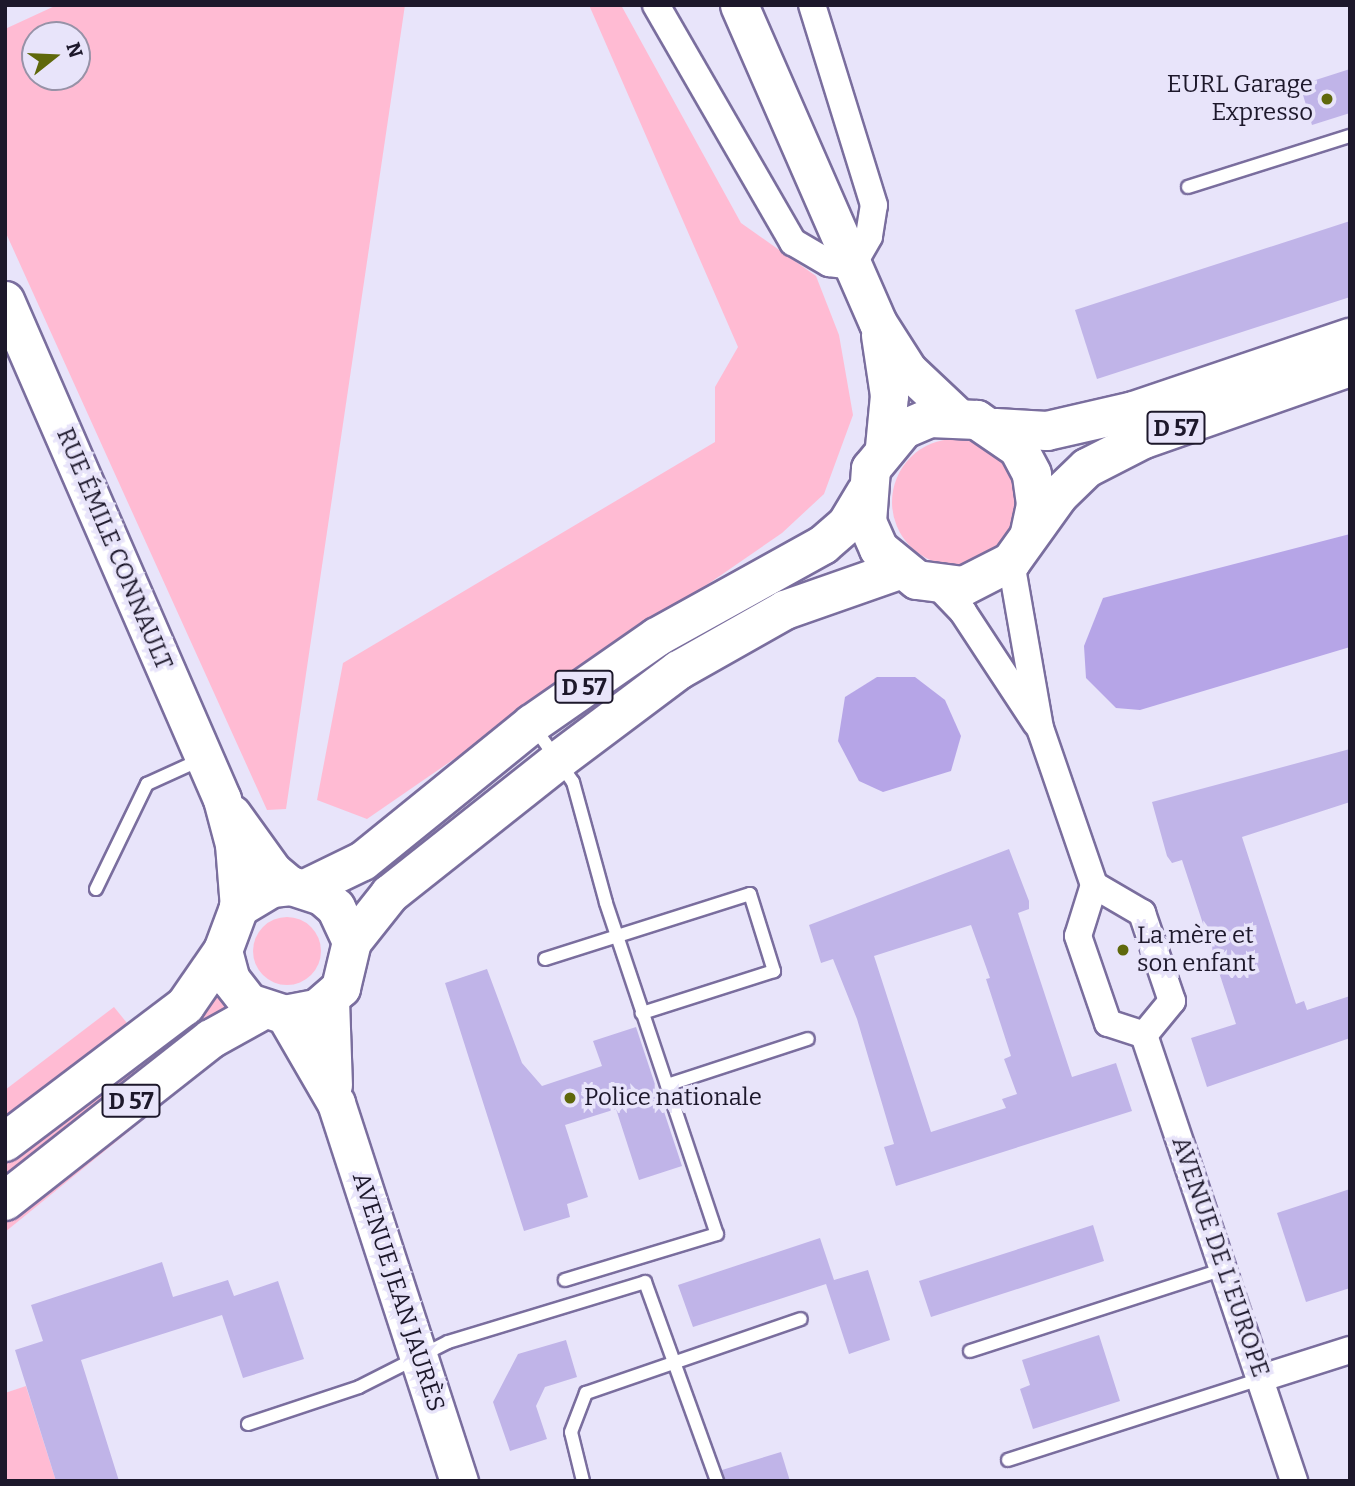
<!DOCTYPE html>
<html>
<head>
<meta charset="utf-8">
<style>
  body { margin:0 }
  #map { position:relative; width:1355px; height:1486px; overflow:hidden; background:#e8e4fa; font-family:Bitter,serif }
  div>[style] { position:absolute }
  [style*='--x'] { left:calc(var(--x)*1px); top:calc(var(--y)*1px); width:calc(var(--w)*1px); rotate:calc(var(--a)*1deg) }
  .green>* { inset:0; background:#ffbbd3 }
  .round { border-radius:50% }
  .water>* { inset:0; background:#b6a5e7 }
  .building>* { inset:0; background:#c0b4e8 }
  .roads { filter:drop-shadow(2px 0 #7a6e9e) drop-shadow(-2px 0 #7a6e9e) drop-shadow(0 2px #7a6e9e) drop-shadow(0 -2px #7a6e9e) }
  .lane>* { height:12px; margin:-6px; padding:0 6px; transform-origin:6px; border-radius:6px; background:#fff }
  .street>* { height:26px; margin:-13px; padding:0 13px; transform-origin:13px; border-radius:13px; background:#fff }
  .secondary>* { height:37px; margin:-18.5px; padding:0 18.5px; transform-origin:18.5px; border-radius:18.5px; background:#fff }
  .primary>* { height:38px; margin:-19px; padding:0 19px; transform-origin:19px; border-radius:19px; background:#fff }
  .dots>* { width:19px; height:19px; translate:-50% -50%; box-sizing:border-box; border:4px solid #e8e4fa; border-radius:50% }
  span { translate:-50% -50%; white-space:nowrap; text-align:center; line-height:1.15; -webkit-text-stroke:7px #e8e4fa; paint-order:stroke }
  .shield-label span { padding:2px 5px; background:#e8e4fa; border:2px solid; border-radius:5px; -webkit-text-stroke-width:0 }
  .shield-label { font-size:23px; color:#1d182b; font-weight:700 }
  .poi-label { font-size:24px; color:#1d182b }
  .right { translate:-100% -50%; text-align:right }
  .left { translate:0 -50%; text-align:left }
  .street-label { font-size:24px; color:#1d182b }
  .frame { position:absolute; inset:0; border:7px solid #1d182b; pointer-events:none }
  .north { position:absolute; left:21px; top:21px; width:70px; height:70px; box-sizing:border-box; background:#e8e4fa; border:2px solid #9792a7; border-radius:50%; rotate:72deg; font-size:19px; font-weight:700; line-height:28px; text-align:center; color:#1d182b }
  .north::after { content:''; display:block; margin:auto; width:24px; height:32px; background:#5f680b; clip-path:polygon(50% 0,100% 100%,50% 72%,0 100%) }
</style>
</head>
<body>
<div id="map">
  <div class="green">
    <div style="clip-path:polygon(evenodd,57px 5px,405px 5px,286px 809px,267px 810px,5px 231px,5px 29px,57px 5px,77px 35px,77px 77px,35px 77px,35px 35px,77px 35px)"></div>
    <div style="clip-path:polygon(589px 5px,621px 5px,741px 223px,816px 276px,839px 335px,853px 415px,824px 494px,782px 533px,367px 819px,317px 800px,343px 663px,715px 442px,715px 387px,738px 347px)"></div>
    <div class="round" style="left:892px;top:439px;width:126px;height:126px"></div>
    <div class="round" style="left:253px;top:917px;width:68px;height:68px"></div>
    <div style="clip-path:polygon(211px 995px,227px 1000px,229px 1013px,5px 1193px,5px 1165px)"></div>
    <div style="clip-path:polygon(114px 1007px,127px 1023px,5px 1125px,5px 1090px)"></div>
    <div style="clip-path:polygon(211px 1051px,218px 1059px,5px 1232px,5px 1217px)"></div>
    <div style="clip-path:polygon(26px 1386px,56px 1481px,5px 1481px,5px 1393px)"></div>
  </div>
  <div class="water">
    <div style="clip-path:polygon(1350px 534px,1350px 647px,1140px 710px,1116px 708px,1086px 678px,1084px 646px,1103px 598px)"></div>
    <div style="clip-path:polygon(877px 677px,915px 677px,945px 700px,961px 736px,951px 771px,883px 792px,859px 781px,838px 741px,845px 697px)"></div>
  </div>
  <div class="building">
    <div style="clip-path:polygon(1350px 69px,1350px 113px,1312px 125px,1300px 85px)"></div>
    <div style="clip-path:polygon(1350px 221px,1350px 297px,1097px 379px,1075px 310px)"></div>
    <div style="clip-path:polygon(1350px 749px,1350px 802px,1242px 837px,1296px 1004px,1304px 1001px,1307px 1010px,1350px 996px,1350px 1038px,1207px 1087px,1191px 1038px,1236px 1024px,1182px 860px,1172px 863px,1167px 856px,1152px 802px)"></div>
    <div style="clip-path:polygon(evenodd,1009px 849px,1029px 901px,1029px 909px,1018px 913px,1072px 1077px,1116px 1063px,1132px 1111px,896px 1186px,884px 1147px,894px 1144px,857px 1019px,833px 959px,821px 963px,809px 925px,1009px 849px,971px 925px,990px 978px,986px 979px,1011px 1056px,1004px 1059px,1017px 1094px,1002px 1099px,1006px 1108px,931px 1132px,874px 956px,971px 925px)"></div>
    <div style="clip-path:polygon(487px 969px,522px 1063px,542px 1086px,602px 1066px,593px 1041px,636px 1027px,682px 1166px,639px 1180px,616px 1109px,565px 1125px,588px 1197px,567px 1204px,570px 1217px,524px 1231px,445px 983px)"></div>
    <div style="clip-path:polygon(1350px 1189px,1350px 1288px,1306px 1302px,1277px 1213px)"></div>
    <div style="clip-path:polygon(1093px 1225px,1104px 1261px,931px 1317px,919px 1281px)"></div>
    <div style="clip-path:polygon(820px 1238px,834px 1280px,868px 1270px,890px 1340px,849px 1354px,826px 1284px,693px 1327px,678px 1285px)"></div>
    <div style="clip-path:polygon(162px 1262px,173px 1297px,228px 1280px,234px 1296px,278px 1281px,304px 1359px,243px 1378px,222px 1315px,81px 1360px,119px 1481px,56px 1481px,15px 1350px,43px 1341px,31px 1305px)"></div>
    <div style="clip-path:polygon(1099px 1335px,1120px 1401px,1033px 1429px,1020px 1389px,1030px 1385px,1022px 1360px)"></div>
    <div style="clip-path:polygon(566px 1340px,577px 1377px,545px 1387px,536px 1406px,547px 1439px,510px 1451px,493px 1402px,518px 1354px)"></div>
    <div style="clip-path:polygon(781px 1452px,790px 1481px,726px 1481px,722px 1470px)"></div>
  </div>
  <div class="roads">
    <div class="lane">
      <div style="--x:1188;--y:187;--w:170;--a:-17.5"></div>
      <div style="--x:534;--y:727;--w:67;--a:54.7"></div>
      <div style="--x:573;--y:782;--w:125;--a:74.7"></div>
      <div style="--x:606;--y:903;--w:349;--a:71.5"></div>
      <div style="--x:717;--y:1234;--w:159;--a:163.2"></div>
      <div style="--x:96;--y:889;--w:117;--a:-64.1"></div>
      <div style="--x:147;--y:784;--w:58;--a:-24.4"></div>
      <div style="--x:545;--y:959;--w:215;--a:-17.6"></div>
      <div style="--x:750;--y:894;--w:81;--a:72.7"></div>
      <div style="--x:774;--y:971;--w:139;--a:162.3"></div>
      <div style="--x:667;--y:1085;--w:148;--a:-18.1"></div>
      <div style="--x:970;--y:1351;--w:267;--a:-17.9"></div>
      <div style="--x:248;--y:1424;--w:117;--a:-18.4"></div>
      <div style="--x:359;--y:1387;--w:100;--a:-26.8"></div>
      <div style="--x:448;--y:1342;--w:206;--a:-16.9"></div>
      <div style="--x:645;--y:1282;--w:212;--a:70.1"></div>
      <div style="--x:1008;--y:1460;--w:266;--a:-17.8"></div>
      <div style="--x:583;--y:1481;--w:50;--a:-103.8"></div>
      <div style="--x:571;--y:1432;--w:42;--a:-69"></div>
      <div style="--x:586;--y:1393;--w:227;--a:-19"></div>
    </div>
    <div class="street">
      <div style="--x:656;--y:5;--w:274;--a:60"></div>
      <div style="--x:793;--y:242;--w:42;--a:30.3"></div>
      <div style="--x:829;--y:263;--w:23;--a:7"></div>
      <div style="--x:852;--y:266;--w:34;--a:-60"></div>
      <div style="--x:869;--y:236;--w:31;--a:-81"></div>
      <div style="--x:874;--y:205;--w:209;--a:-107.2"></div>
      <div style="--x:1011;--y:562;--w:169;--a:80.1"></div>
      <div style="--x:1040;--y:728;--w:166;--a:71"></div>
      <div style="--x:1094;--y:885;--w:53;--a:107.4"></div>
      <div style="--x:1078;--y:936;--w:92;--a:71"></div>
      <div style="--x:1108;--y:1023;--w:38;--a:18"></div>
      <div style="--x:938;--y:586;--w:36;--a:46"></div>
      <div style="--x:963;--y:612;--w:133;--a:56.7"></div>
      <div style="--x:1094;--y:885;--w:56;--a:30.3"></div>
      <div style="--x:1142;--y:913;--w:93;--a:71.2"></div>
      <div style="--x:1172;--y:1001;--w:44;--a:129.5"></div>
      <div style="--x:1144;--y:1035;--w:471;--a:71.4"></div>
      <div style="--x:1262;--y:1378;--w:92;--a:-17.7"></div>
    </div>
    <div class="secondary">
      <div style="--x:739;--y:5;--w:347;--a:66.4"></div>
      <div style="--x:878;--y:323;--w:56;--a:57.4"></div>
      <div style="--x:908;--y:370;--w:67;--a:43.2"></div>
      <div style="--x:5;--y:300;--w:544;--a:66.5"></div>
      <div style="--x:222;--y:799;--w:47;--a:75.1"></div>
      <div style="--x:234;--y:844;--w:64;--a:85.5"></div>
      <div style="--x:880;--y:335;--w:61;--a:81.5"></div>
      <div style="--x:889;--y:395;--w:52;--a:95.5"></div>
      <div style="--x:232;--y:814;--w:70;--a:54.3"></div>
      <div style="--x:273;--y:871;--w:23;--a:40"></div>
      <div style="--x:330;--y:1000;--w:85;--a:88"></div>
      <div style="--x:285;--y:1015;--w:102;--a:59.9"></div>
      <div style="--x:336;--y:1103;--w:398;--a:72"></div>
    </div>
    <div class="primary">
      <div style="--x:996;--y:428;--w:51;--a:3.4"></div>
      <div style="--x:1047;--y:431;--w:89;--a:-12.9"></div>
      <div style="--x:1134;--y:411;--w:228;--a:-18.7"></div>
      <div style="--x:1030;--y:533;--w:30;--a:-78"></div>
      <div style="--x:1036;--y:504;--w:30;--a:-98"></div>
      <div style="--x:1032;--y:474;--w:30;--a:-118"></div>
      <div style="--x:1018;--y:448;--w:50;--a:-145.7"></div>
      <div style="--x:977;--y:420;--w:47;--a:-177.6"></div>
      <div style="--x:930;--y:418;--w:28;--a:157"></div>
      <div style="--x:904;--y:429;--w:52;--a:129.5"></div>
      <div style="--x:871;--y:469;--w:53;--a:94.3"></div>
      <div style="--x:867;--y:522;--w:30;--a:66"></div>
      <div style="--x:879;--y:549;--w:49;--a:39.2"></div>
      <div style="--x:917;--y:580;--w:47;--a:7.3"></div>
      <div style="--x:964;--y:586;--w:53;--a:-27.1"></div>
      <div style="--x:1011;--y:562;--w:82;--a:-54.4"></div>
      <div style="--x:1059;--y:495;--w:39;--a:-44"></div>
      <div style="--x:1087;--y:468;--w:64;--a:-27"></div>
      <div style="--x:1144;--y:439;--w:218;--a:-19.3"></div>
      <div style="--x:305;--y:889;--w:64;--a:-25.8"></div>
      <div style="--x:363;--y:861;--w:218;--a:-39"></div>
      <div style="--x:532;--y:724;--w:152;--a:-34.8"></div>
      <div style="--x:657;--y:637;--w:190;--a:-29"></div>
      <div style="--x:823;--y:545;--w:32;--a:-41"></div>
      <div style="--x:847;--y:524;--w:37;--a:-59"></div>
      <div style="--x:352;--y:942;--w:38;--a:-115"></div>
      <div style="--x:336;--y:908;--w:18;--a:-139"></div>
      <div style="--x:322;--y:896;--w:33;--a:-162"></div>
      <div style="--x:291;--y:886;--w:19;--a:174"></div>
      <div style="--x:272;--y:888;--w:39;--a:149"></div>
      <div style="--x:239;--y:908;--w:46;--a:110.4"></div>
      <div style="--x:223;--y:951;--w:30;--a:75"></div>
      <div style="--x:231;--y:980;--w:29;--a:52"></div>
      <div style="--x:249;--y:1003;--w:38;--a:18"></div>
      <div style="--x:285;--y:1015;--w:33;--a:-11"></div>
      <div style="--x:317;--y:1009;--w:32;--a:-41"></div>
      <div style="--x:341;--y:988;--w:47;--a:-76.6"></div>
      <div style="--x:352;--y:942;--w:61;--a:-51.6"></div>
      <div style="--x:390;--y:894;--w:216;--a:-38.4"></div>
      <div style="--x:559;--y:760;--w:150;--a:-36.9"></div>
      <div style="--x:679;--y:670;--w:122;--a:-29.5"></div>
      <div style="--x:785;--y:610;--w:121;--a:-19.3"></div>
      <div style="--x:5;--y:1142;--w:226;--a:-37.1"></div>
      <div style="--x:185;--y:1006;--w:67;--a:-55.4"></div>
      <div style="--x:5;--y:1201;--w:262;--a:-38.2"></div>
      <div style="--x:211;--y:1039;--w:60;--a:-29.1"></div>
    </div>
  </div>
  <div class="dots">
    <div style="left:1327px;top:99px;background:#5f680b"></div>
    <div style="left:1123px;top:950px;background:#5f680b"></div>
    <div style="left:570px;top:1098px;background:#5f680b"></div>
  </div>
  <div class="shield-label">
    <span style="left:1176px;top:428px">D 57</span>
    <span style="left:584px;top:687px">D 57</span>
    <span style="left:131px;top:1101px">D 57</span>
  </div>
  <div class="poi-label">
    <span class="right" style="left:1313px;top:99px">EURL Garage<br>Expresso</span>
    <span class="left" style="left:1137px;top:950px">La mère et<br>son enfant</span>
    <span class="left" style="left:584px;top:1098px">Police nationale</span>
  </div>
  <div class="street-label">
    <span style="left:114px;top:549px;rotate:67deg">RUE ÉMILE CONNAULT</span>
    <span style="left:1220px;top:1257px;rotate:71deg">AVENUE DE L'EUROPE</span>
    <span style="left:398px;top:1292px;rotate:72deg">AVENUE JEAN JAURÈS</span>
  </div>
  <div class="frame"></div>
  <div class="north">N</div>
</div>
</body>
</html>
